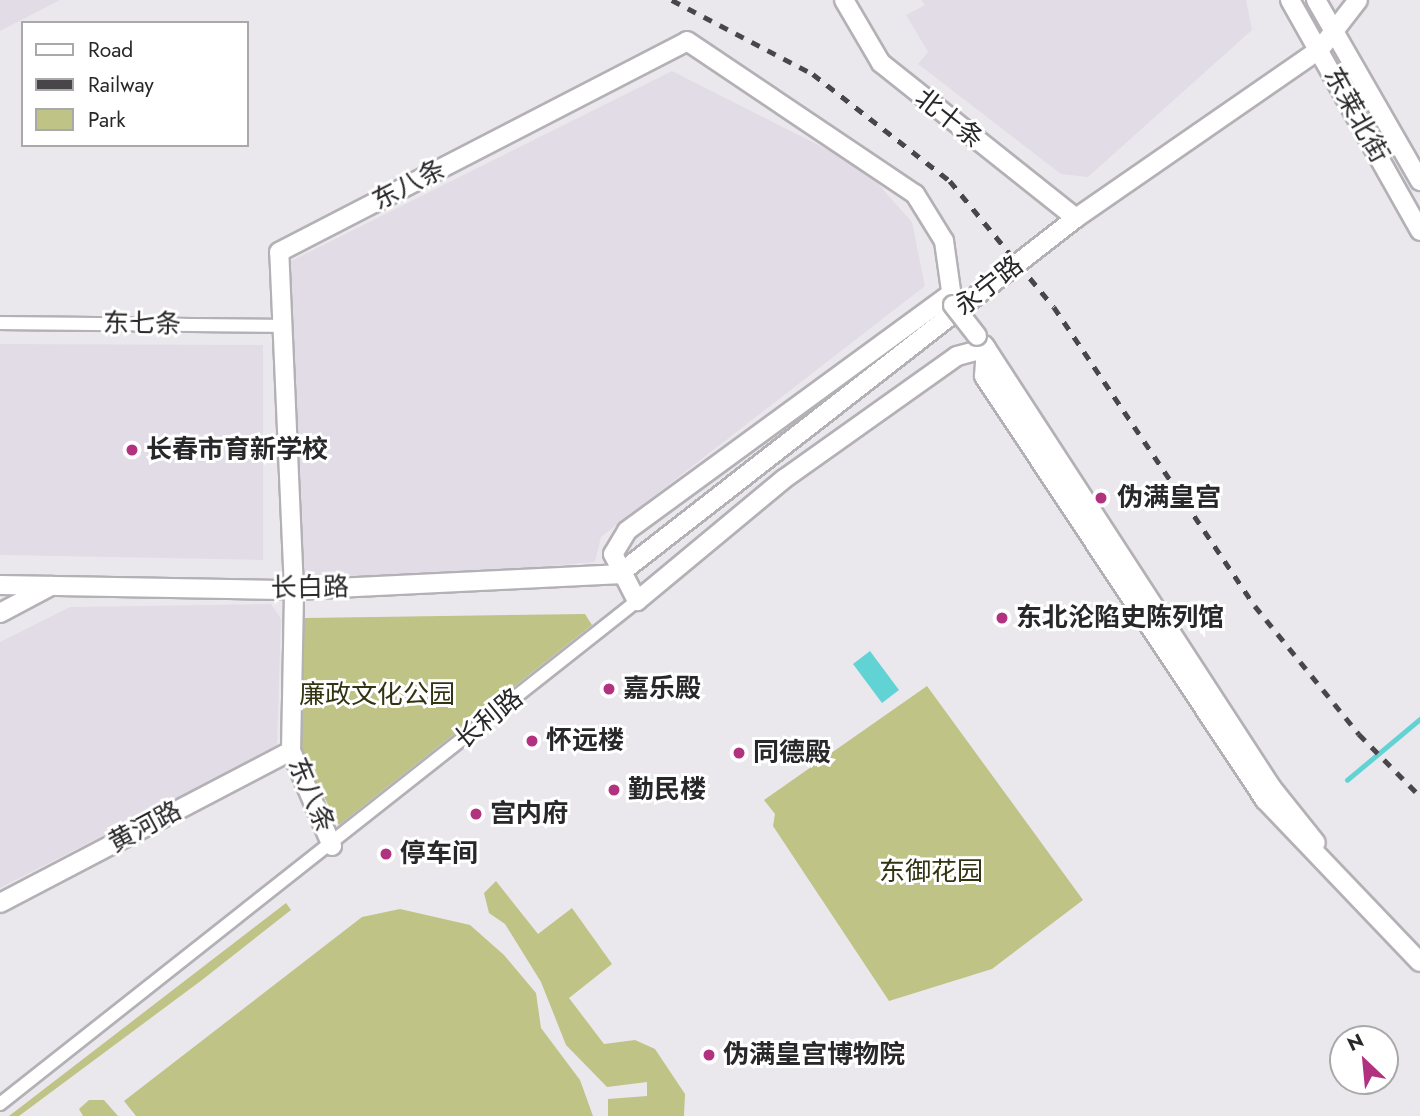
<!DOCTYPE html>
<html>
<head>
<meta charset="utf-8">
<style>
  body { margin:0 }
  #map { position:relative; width:1420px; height:1116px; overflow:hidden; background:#ebe8ed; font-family:Jost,"Noto Sans SC",sans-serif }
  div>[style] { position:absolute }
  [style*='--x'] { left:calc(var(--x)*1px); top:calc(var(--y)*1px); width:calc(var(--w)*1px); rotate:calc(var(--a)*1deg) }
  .built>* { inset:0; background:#e2dce7 }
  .green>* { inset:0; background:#bfc386 }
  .water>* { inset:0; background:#62d3d4 }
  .stream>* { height:4.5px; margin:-2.25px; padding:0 2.25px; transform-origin:2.25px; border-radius:2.25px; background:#62d3d4 }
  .roads { filter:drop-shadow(2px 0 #b4b1b6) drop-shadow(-2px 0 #b4b1b6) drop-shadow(0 2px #b4b1b6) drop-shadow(0 -2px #b4b1b6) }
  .street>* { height:12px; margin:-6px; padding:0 6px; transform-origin:6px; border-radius:6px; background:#fff }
  .secondary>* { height:18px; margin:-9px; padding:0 9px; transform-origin:9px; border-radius:9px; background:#fff }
  .rail>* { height:4.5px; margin-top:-2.25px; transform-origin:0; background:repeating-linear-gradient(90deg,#484649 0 9px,transparent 0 18px) }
  .bridges { filter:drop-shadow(2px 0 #b4b1b6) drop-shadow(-2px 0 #b4b1b6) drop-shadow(0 2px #b4b1b6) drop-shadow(0 -2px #b4b1b6) }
  .secondary-bridge>* { height:18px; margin:-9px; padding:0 9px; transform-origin:9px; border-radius:9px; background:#fff }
  .dots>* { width:19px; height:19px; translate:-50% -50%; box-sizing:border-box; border:4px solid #fff; border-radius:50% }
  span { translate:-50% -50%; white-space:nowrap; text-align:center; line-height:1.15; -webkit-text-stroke:6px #fff; paint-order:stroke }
  .street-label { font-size:26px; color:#282729 }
  .poi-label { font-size:26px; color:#282729; font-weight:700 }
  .left { translate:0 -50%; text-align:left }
  .park-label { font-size:26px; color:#323412 }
  .legend { position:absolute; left:21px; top:21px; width:228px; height:126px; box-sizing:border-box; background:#fff; border:2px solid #a9a9a9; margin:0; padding:9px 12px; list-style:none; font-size:21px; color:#282729 }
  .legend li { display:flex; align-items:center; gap:14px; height:35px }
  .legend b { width:35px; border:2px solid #a9a9a9 }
  .north { position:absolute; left:1329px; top:1025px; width:70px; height:70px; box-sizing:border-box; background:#fff; border:2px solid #a9a9a9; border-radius:50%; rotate:334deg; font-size:19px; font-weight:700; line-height:28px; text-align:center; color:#282729 }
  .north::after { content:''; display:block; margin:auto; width:24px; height:32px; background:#b1327f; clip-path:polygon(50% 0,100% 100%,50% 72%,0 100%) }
</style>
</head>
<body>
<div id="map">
  <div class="built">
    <div style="clip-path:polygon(0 0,60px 0,0 31px)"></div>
    <div style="clip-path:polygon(921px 0,1246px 0,1252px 30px,1088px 177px,1061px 174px,918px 64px,928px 52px,906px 15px,925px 5px)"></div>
    <div style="clip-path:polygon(672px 71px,864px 168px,912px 222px,925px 286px,601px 537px,595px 562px,302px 589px,289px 262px)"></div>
    <div style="clip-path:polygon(0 344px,263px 345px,263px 560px,0 555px)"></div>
    <div style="clip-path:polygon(271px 604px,281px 619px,277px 747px,0 888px,0 642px,70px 607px)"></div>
  </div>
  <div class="green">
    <div style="clip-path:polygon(585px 614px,592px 625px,339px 825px,300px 752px,299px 627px,305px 618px)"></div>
    <div style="clip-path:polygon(927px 686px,1083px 900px,992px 969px,889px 1001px,773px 826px,775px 814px,764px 800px)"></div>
    <div style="clip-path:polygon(496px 881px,538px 934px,572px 908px,612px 964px,569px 998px,604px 1044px,635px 1040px,655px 1049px,685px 1094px,684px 1116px,608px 1116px,608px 1099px,647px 1096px,647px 1082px,607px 1087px,566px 1045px,541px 982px,505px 924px,489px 913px,484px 893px)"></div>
    <div style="clip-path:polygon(286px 903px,291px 910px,202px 980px,19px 1116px,9px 1116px)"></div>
    <div style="clip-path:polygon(400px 909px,470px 925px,504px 955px,536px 993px,541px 1028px,580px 1080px,593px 1116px,136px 1116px,124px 1101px,362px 917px)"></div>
    <div style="clip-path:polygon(89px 1100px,104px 1100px,118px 1116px,83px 1116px,79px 1109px)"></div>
  </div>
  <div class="water">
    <div style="clip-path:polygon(870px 651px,899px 690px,882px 703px,853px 664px)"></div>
  </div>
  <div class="stream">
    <div style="--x:1347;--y:780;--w:95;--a:-39.9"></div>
  </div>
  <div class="roads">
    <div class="street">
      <div style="--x:0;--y:323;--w:284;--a:0.6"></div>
      <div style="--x:0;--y:1104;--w:812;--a:-38.3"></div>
    </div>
    <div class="secondary">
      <div style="--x:844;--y:0;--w:73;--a:59.6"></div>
      <div style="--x:881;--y:63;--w:249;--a:38.5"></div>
      <div style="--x:1290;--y:0;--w:265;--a:60.6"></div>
      <div style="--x:1316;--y:0;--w:209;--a:60.1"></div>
      <div style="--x:949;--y:295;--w:399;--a:143.8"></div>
      <div style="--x:627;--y:531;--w:27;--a:121"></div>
      <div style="--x:613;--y:554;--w:53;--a:62.9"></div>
      <div style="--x:637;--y:601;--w:191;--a:-39.7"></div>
      <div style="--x:784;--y:479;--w:212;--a:-35.4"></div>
      <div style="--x:957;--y:356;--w:30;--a:-15"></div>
      <div style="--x:984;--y:345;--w:528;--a:56.97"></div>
      <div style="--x:1272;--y:788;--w:70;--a:51.3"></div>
      <div style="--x:986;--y:348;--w:28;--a:94"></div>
      <div style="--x:984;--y:376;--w:509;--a:56.47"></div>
      <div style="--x:1265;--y:800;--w:224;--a:46.3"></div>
      <div style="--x:619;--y:574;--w:579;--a:-37.92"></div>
      <div style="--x:1076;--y:218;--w:297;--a:-34.7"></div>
      <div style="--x:1320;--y:49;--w:62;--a:-52.2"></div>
      <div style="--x:0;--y:585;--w:294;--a:1"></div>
      <div style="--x:294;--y:590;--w:325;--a:-2.8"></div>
      <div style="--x:0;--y:613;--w:58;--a:-27.9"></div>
      <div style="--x:332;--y:846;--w:103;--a:-113.3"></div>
      <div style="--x:291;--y:751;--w:161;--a:-88.9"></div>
      <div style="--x:294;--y:590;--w:338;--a:-92.5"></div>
      <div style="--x:279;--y:252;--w:459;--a:-27.3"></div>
      <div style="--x:687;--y:41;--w:275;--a:33.9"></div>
      <div style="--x:915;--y:194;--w:55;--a:58.3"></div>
      <div style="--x:944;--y:241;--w:65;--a:82"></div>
      <div style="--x:0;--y:903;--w:328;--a:-27.6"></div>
    </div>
  </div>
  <div class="rail">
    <div style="--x:672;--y:0;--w:159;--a:27.7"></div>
    <div style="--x:813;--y:74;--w:174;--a:38"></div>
    <div style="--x:950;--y:181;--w:163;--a:50.5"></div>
    <div style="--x:1054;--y:307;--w:360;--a:56.1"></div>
    <div style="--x:1255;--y:606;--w:165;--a:50.9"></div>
    <div style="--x:1359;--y:734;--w:87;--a:45.5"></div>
  </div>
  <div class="bridges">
    <div class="secondary-bridge">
      <div style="--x:953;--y:305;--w:39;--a:52"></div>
    </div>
  </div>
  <div class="dots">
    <div style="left:132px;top:450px;background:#b1327f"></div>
    <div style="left:1101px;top:498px;background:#b1327f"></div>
    <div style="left:1002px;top:618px;background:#b1327f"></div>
    <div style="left:609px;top:689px;background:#b1327f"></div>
    <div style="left:532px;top:741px;background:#b1327f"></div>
    <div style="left:739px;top:753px;background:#b1327f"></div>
    <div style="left:614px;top:790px;background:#b1327f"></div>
    <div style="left:476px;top:814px;background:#b1327f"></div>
    <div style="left:386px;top:854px;background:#b1327f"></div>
    <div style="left:709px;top:1055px;background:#b1327f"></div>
  </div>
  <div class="street-label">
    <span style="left:1356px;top:115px;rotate:61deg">东莱北街</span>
    <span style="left:949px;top:119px;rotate:38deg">北十条</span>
    <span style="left:409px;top:185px;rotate:-27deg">东八条</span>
    <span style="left:989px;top:286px;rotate:-38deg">永宁路</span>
    <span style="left:142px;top:324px;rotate:1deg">东七条</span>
    <span style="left:310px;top:588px;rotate:-1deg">长白路</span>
    <span style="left:489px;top:719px;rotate:-39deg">长利路</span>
    <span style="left:311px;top:795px;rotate:67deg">东八条</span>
    <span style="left:145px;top:827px;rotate:-28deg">黄河路</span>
  </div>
  <div class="poi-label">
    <span class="left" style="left:146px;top:450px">长春市育新学校</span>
    <span class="left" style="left:1117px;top:498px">伪满皇宫</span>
    <span class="left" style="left:1016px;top:618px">东北沦陷史陈列馆</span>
    <span class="left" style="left:623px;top:689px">嘉乐殿</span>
    <span class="left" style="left:546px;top:741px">怀远楼</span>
    <span class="left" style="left:753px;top:753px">同德殿</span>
    <span class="left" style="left:628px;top:790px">勤民楼</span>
    <span class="left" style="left:490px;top:814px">宫内府</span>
    <span class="left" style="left:400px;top:854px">停车间</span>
    <span class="left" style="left:723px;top:1055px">伪满皇宫博物院</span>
  </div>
  <div class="park-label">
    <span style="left:377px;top:695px">廉政文化公园</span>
    <span style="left:931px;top:872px">东御花园</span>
  </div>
  <ul class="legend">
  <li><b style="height:9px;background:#fff"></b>Road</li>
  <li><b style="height:9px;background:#484649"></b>Railway</li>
  <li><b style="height:19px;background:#bfc386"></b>Park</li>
  </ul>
  <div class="north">N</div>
</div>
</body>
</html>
